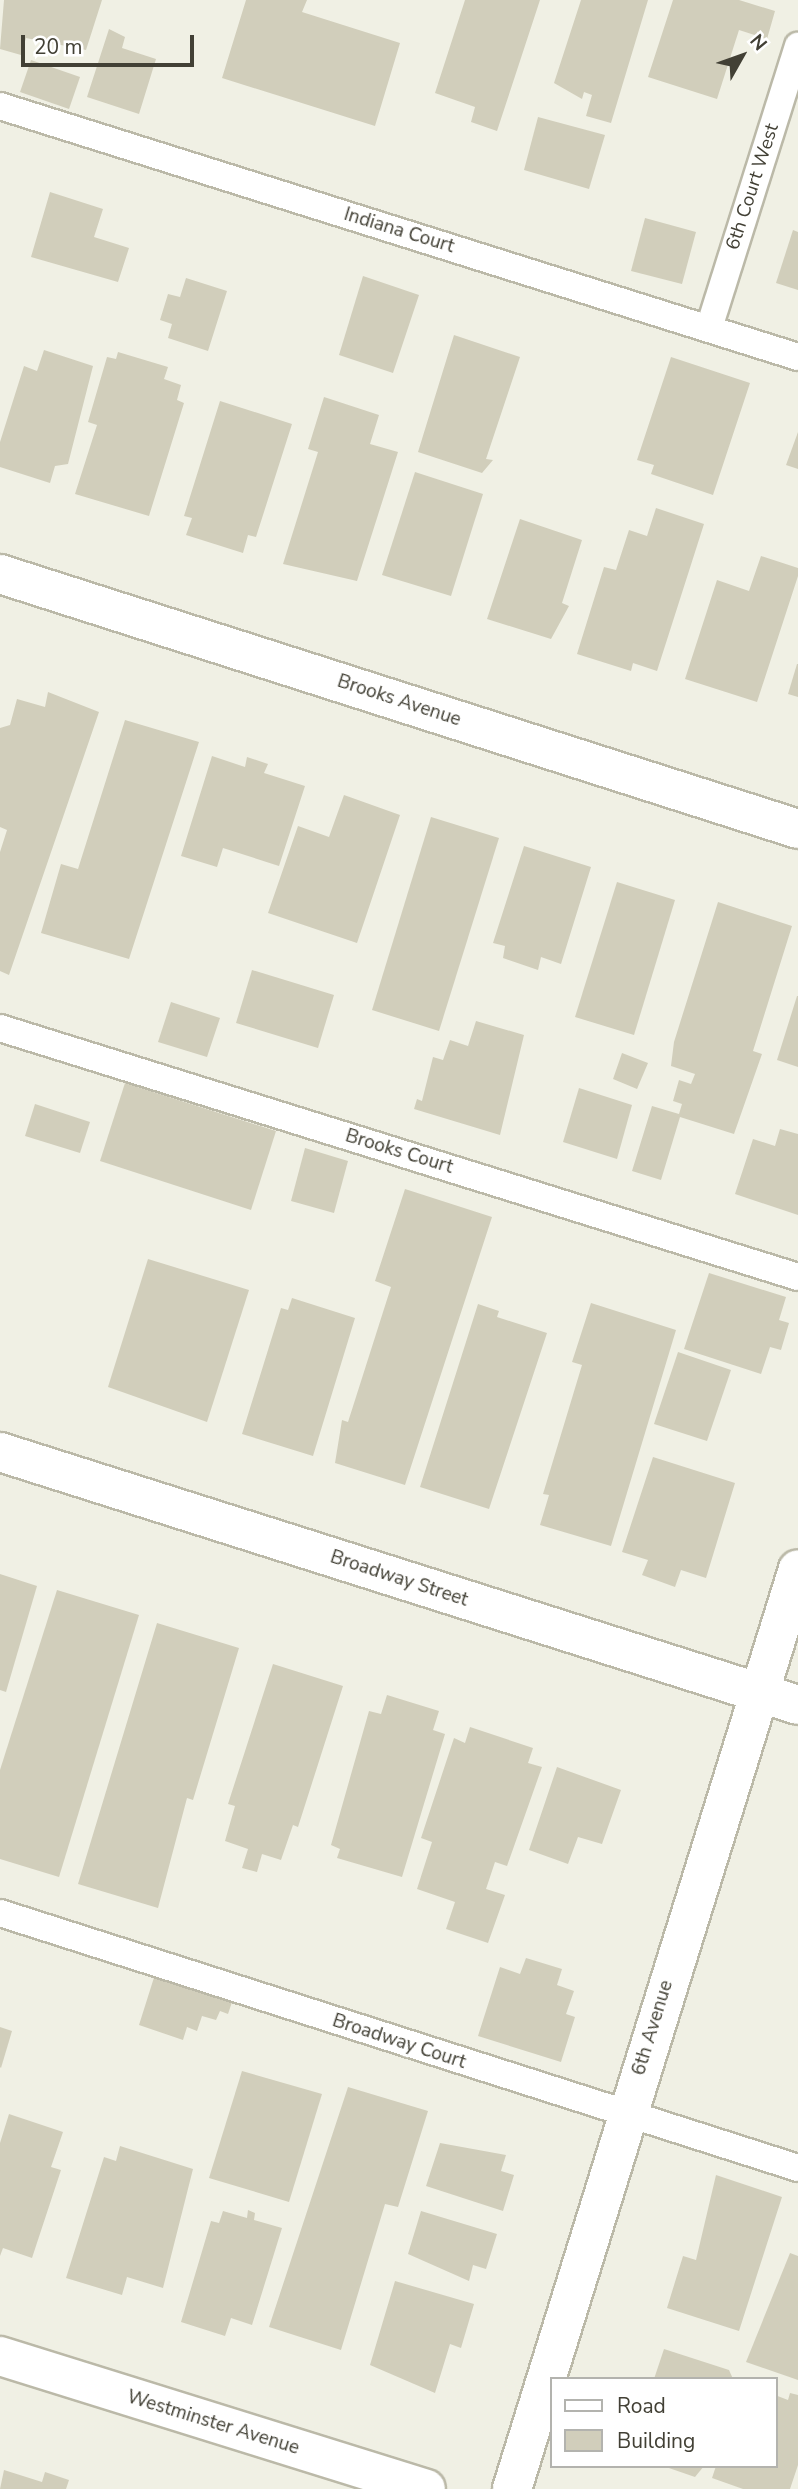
<!DOCTYPE html>
<html>
<head>
<meta charset="utf-8">
<style>
  body { margin:0 }
  #map { position:relative; width:798px; height:2489px; overflow:hidden; background:#f0f0e4; font-family:"Nunito Sans",sans-serif }
  div>[style] { position:absolute }
  [style*='--x'] { left:calc(var(--x)*1px); top:calc(var(--y)*1px); width:calc(var(--w)*1px); rotate:calc(var(--a)*1deg) }
  .building>* { inset:0; background:#d1cebb }
  .roads { filter:drop-shadow(2px 0 #bbb9a8) drop-shadow(-2px 0 #bbb9a8) drop-shadow(0 2px #bbb9a8) drop-shadow(0 -2px #bbb9a8) }
  .service>* { height:26px; margin:-13px; padding:0 13px; transform-origin:13px; border-radius:13px; background:#fff }
  .minor>* { height:38px; margin:-19px; padding:0 19px; transform-origin:19px; border-radius:19px; background:#fff }
  span { translate:-50% -50%; white-space:nowrap; text-align:center; line-height:1.15; -webkit-text-stroke:5px #fff; paint-order:stroke }
  .street-label { font-size:19px; color:#424035 }
  .legend { position:absolute; left:550px; top:2377px; width:228px; height:91px; box-sizing:border-box; background:#fff; border:2px solid #b3b3ae; margin:0; padding:9px 12px; list-style:none; font-size:21px; color:#424035 }
  .legend li { display:flex; align-items:center; gap:14px; height:35px }
  .legend b { width:35px; border:2px solid #b3b3ae }
  .north { position:absolute; left:707px; top:21px; width:70px; height:70px; -webkit-text-stroke:5px #fff; paint-order:stroke; rotate:50deg; font-size:19px; font-weight:700; line-height:28px; text-align:center; color:#424035 }
  .north::after { content:''; display:block; margin:auto; width:24px; height:32px; background:#424035; clip-path:polygon(50% 0,100% 100%,50% 72%,0 100%) }
  .scale { position:absolute; left:21px; top:35px; width:173px; height:32px; box-sizing:border-box; border:4px solid #424035; border-top:0; padding-left:9px; font-size:21px; line-height:24px; white-space:nowrap; color:#424035; -webkit-text-stroke:5px #fff; paint-order:stroke }
</style>
</head>
<body>
<div id="map">
  <div class="building">
    <div style="clip-path:polygon(4px 0,102px 0,86px 50px,26px 38px,21px 55px,0 49px)"></div>
    <div style="clip-path:polygon(246px 0,307px 0,302px 12px,400px 43px,375px 126px,222px 78px)"></div>
    <div style="clip-path:polygon(465px 0,540px 0,497px 131px,471px 122px,475px 107px,435px 93px)"></div>
    <div style="clip-path:polygon(581px 0,648px 0,611px 123px,586px 116px,592px 95px,584px 92px,582px 99px,554px 83px)"></div>
    <div style="clip-path:polygon(673px 0,739px 0,775px 11px,767px 39px,739px 30px,717px 99px,648px 77px)"></div>
    <div style="clip-path:polygon(109px 29px,125px 37px,122px 48px,156px 59px,139px 114px,87px 97px)"></div>
    <div style="clip-path:polygon(31px 60px,80px 77px,69px 109px,20px 92px)"></div>
    <div style="clip-path:polygon(538px 117px,605px 135px,589px 189px,524px 170px)"></div>
    <div style="clip-path:polygon(50px 192px,103px 209px,94px 237px,129px 248px,118px 282px,31px 257px)"></div>
    <div style="clip-path:polygon(645px 218px,696px 232px,682px 284px,631px 271px)"></div>
    <div style="clip-path:polygon(793px 230px,798px 232px,798px 290px,776px 283px)"></div>
    <div style="clip-path:polygon(363px 276px,419px 295px,393px 373px,339px 355px)"></div>
    <div style="clip-path:polygon(186px 278px,227px 291px,208px 351px,168px 338px,172px 324px,160px 320px,168px 294px,180px 297px)"></div>
    <div style="clip-path:polygon(454px 335px,520px 357px,486px 459px,493px 460px,482px 473px,418px 452px)"></div>
    <div style="clip-path:polygon(44px 350px,93px 366px,68px 464px,55px 466px,50px 483px,0 467px,0 442px,24px 366px,37px 371px)"></div>
    <div style="clip-path:polygon(118px 352px,168px 367px,164px 379px,181px 385px,177px 400px,184px 403px,149px 516px,75px 494px,97px 425px,88px 422px,107px 357px,116px 359px)"></div>
    <div style="clip-path:polygon(671px 357px,750px 383px,713px 495px,651px 474px,654px 465px,637px 460px)"></div>
    <div style="clip-path:polygon(324px 397px,379px 415px,370px 444px,398px 452px,357px 581px,283px 564px,318px 452px,308px 449px)"></div>
    <div style="clip-path:polygon(220px 401px,292px 424px,256px 537px,248px 535px,243px 553px,186px 535px,192px 518px,184px 516px)"></div>
    <div style="clip-path:polygon(798px 432px,798px 469px,786px 465px)"></div>
    <div style="clip-path:polygon(415px 472px,483px 494px,451px 596px,382px 575px)"></div>
    <div style="clip-path:polygon(656px 508px,704px 524px,657px 671px,633px 663px,631px 671px,577px 654px,604px 567px,616px 570px,629px 530px,647px 536px)"></div>
    <div style="clip-path:polygon(520px 519px,582px 540px,562px 603px,569px 606px,551px 639px,487px 619px)"></div>
    <div style="clip-path:polygon(761px 556px,798px 568px,798px 576px,757px 702px,685px 679px,717px 580px,749px 591px)"></div>
    <div style="clip-path:polygon(797px 664px,798px 664px,798px 697px,788px 694px)"></div>
    <div style="clip-path:polygon(48px 692px,99px 712px,9px 975px,0 971px,0 852px,7px 830px,0 827px,0 728px,10px 725px,17px 699px,45px 707px)"></div>
    <div style="clip-path:polygon(125px 720px,199px 742px,129px 959px,41px 933px,61px 864px,78px 869px)"></div>
    <div style="clip-path:polygon(212px 756px,245px 767px,247px 757px,268px 764px,264px 773px,305px 786px,279px 866px,223px 848px,217px 867px,181px 856px)"></div>
    <div style="clip-path:polygon(344px 795px,400px 815px,357px 943px,268px 913px,298px 826px,329px 837px)"></div>
    <div style="clip-path:polygon(431px 817px,499px 838px,439px 1031px,372px 1010px)"></div>
    <div style="clip-path:polygon(524px 846px,591px 867px,561px 964px,541px 957px,538px 970px,503px 958px,505px 946px,493px 943px)"></div>
    <div style="clip-path:polygon(617px 882px,675px 900px,634px 1035px,575px 1017px)"></div>
    <div style="clip-path:polygon(718px 902px,792px 926px,753px 1051px,762px 1054px,734px 1134px,680px 1117px,661px 1180px,632px 1171px,652px 1106px,679px 1114px,682px 1104px,673px 1101px,679px 1080px,691px 1084px,695px 1074px,671px 1066px,674px 1042px)"></div>
    <div style="clip-path:polygon(252px 970px,334px 995px,318px 1048px,236px 1023px)"></div>
    <div style="clip-path:polygon(797px 996px,798px 996px,798px 1067px,777px 1060px)"></div>
    <div style="clip-path:polygon(171px 1002px,220px 1018px,207px 1057px,158px 1042px)"></div>
    <div style="clip-path:polygon(476px 1021px,524px 1035px,500px 1135px,414px 1109px,417px 1099px,422px 1101px,433px 1057px,443px 1060px,450px 1040px,468px 1046px)"></div>
    <div style="clip-path:polygon(622px 1053px,648px 1063px,637px 1089px,613px 1079px)"></div>
    <div style="clip-path:polygon(125px 1083px,276px 1131px,251px 1210px,100px 1161px)"></div>
    <div style="clip-path:polygon(579px 1088px,632px 1105px,617px 1159px,563px 1142px)"></div>
    <div style="clip-path:polygon(35px 1104px,90px 1122px,80px 1153px,25px 1136px)"></div>
    <div style="clip-path:polygon(780px 1129px,798px 1134px,798px 1215px,735px 1194px,753px 1139px,775px 1146px)"></div>
    <div style="clip-path:polygon(305px 1148px,348px 1161px,334px 1213px,291px 1201px)"></div>
    <div style="clip-path:polygon(405px 1189px,492px 1217px,405px 1485px,335px 1463px,342px 1420px,348px 1422px,391px 1287px,375px 1281px)"></div>
    <div style="clip-path:polygon(148px 1259px,249px 1290px,207px 1422px,108px 1387px)"></div>
    <div style="clip-path:polygon(709px 1273px,786px 1297px,779px 1320px,789px 1323px,781px 1350px,770px 1347px,761px 1374px,684px 1349px)"></div>
    <div style="clip-path:polygon(292px 1298px,355px 1318px,313px 1456px,242px 1434px,281px 1308px,288px 1310px)"></div>
    <div style="clip-path:polygon(591px 1303px,676px 1330px,611px 1546px,540px 1525px,549px 1495px,543px 1494px,582px 1365px,572px 1362px)"></div>
    <div style="clip-path:polygon(478px 1304px,499px 1311px,497px 1317px,547px 1333px,489px 1509px,420px 1487px)"></div>
    <div style="clip-path:polygon(678px 1352px,731px 1370px,707px 1441px,654px 1424px)"></div>
    <div style="clip-path:polygon(653px 1457px,735px 1483px,706px 1578px,681px 1570px,675px 1587px,642px 1575px,648px 1560px,622px 1552px)"></div>
    <div style="clip-path:polygon(0 1574px,37px 1586px,6px 1692px,0 1690px)"></div>
    <div style="clip-path:polygon(57px 1590px,139px 1615px,59px 1877px,0 1859px,0 1770px)"></div>
    <div style="clip-path:polygon(157px 1623px,239px 1648px,193px 1800px,187px 1798px,158px 1908px,78px 1884px)"></div>
    <div style="clip-path:polygon(273px 1664px,343px 1686px,298px 1827px,293px 1825px,281px 1860px,262px 1854px,257px 1872px,242px 1868px,248px 1849px,225px 1841px,235px 1806px,228px 1804px)"></div>
    <div style="clip-path:polygon(387px 1695px,439px 1711px,433px 1730px,445px 1734px,402px 1877px,337px 1858px,340px 1849px,331px 1845px,369px 1711px,381px 1714px)"></div>
    <div style="clip-path:polygon(470px 1727px,533px 1748px,528px 1763px,542px 1767px,507px 1866px,495px 1862px,486px 1889px,505px 1895px,488px 1943px,446px 1929px,455px 1902px,417px 1889px,432px 1842px,421px 1838px,454px 1738px,465px 1743px)"></div>
    <div style="clip-path:polygon(557px 1767px,621px 1790px,602px 1844px,578px 1837px,568px 1864px,529px 1850px)"></div>
    <div style="clip-path:polygon(526px 1958px,562px 1969px,557px 1985px,574px 1991px,566px 2014px,575px 2017px,561px 2062px,478px 2036px,500px 1967px,520px 1974px)"></div>
    <div style="clip-path:polygon(157px 1968px,235px 1993px,228px 2014px,220px 2011px,216px 2020px,202px 2016px,197px 2031px,187px 2027px,183px 2040px,139px 2025px)"></div>
    <div style="clip-path:polygon(0 2027px,12px 2031px,1px 2068px,0 2067px)"></div>
    <div style="clip-path:polygon(242px 2071px,322px 2094px,289px 2202px,209px 2178px)"></div>
    <div style="clip-path:polygon(348px 2087px,428px 2111px,398px 2207px,385px 2204px,341px 2350px,269px 2327px)"></div>
    <div style="clip-path:polygon(9px 2114px,63px 2132px,51px 2167px,61px 2170px,32px 2258px,3px 2248px,0 2256px,0 2143px)"></div>
    <div style="clip-path:polygon(440px 2143px,506px 2155px,501px 2171px,514px 2175px,503px 2211px,426px 2186px)"></div>
    <div style="clip-path:polygon(120px 2146px,193px 2169px,163px 2288px,127px 2277px,122px 2295px,66px 2278px,104px 2157px,116px 2161px)"></div>
    <div style="clip-path:polygon(716px 2175px,782px 2197px,739px 2331px,667px 2308px,683px 2256px,696px 2260px)"></div>
    <div style="clip-path:polygon(248px 2210px,255px 2213px,254px 2220px,282px 2228px,252px 2325px,231px 2318px,225px 2336px,181px 2322px,211px 2221px,219px 2223px,223px 2211px,247px 2218px)"></div>
    <div style="clip-path:polygon(421px 2211px,497px 2234px,486px 2269px,473px 2265px,469px 2281px,408px 2254px)"></div>
    <div style="clip-path:polygon(790px 2253px,798px 2256px,798px 2380px,746px 2362px)"></div>
    <div style="clip-path:polygon(395px 2281px,474px 2304px,461px 2348px,450px 2344px,435px 2393px,370px 2365px)"></div>
    <div style="clip-path:polygon(664px 2349px,729px 2370px,733px 2379px,654px 2379px)"></div>
    <div style="clip-path:polygon(790px 2393px,798px 2395px,798px 2465px,790px 2489px,743px 2489px,712px 2478px,716px 2466px,775px 2466px,775px 2395px,788px 2400px)"></div>
    <div style="clip-path:polygon(663px 2466px,704px 2466px,695px 2477px)"></div>
    <div style="clip-path:polygon(4px 2470px,42px 2482px,45px 2472px,69px 2480px,66px 2489px,0 2489px)"></div>
  </div>
  <div class="roads">
    <div class="service">
      <div style="--x:0;--y:106;--w:837;--a:17.46"></div>
      <div style="--x:709;--y:328;--w:296;--a:-72.5"></div>
      <div style="--x:0;--y:1028;--w:836;--a:17.33"></div>
      <div style="--x:0;--y:1913;--w:838;--a:17.72"></div>
    </div>
    <div class="minor">
      <div style="--x:0;--y:574;--w:838;--a:17.72"></div>
      <div style="--x:0;--y:1452;--w:837;--a:17.59"></div>
      <div style="--x:0;--y:2356;--w:446;--a:17.3"></div>
      <div style="--x:512;--y:2489;--w:963;--a:-72.73"></div>
    </div>
  </div>
  <div class="street-label">
    <span style="left:753px;top:187px;rotate:-72deg">6th Court West</span>
    <span style="left:399px;top:231px;rotate:17deg">Indiana Court</span>
    <span style="left:399px;top:701px;rotate:18deg">Brooks Avenue</span>
    <span style="left:399px;top:1152px;rotate:17deg">Brooks Court</span>
    <span style="left:399px;top:1579px;rotate:18deg">Broadway Street</span>
    <span style="left:653px;top:2028px;rotate:-73deg">6th Avenue</span>
    <span style="left:399px;top:2042px;rotate:18deg">Broadway Court</span>
    <span style="left:213px;top:2423px;rotate:17deg">Westminster Avenue</span>
  </div>
  <ul class="legend">
  <li><b style="height:9px;background:#fff"></b>Road</li>
  <li><b style="height:19px;background:#d1cebb"></b>Building</li>
  </ul>
  <div class="north">N</div>
  <div class="scale">20 m</div>
</div>
</body>
</html>
